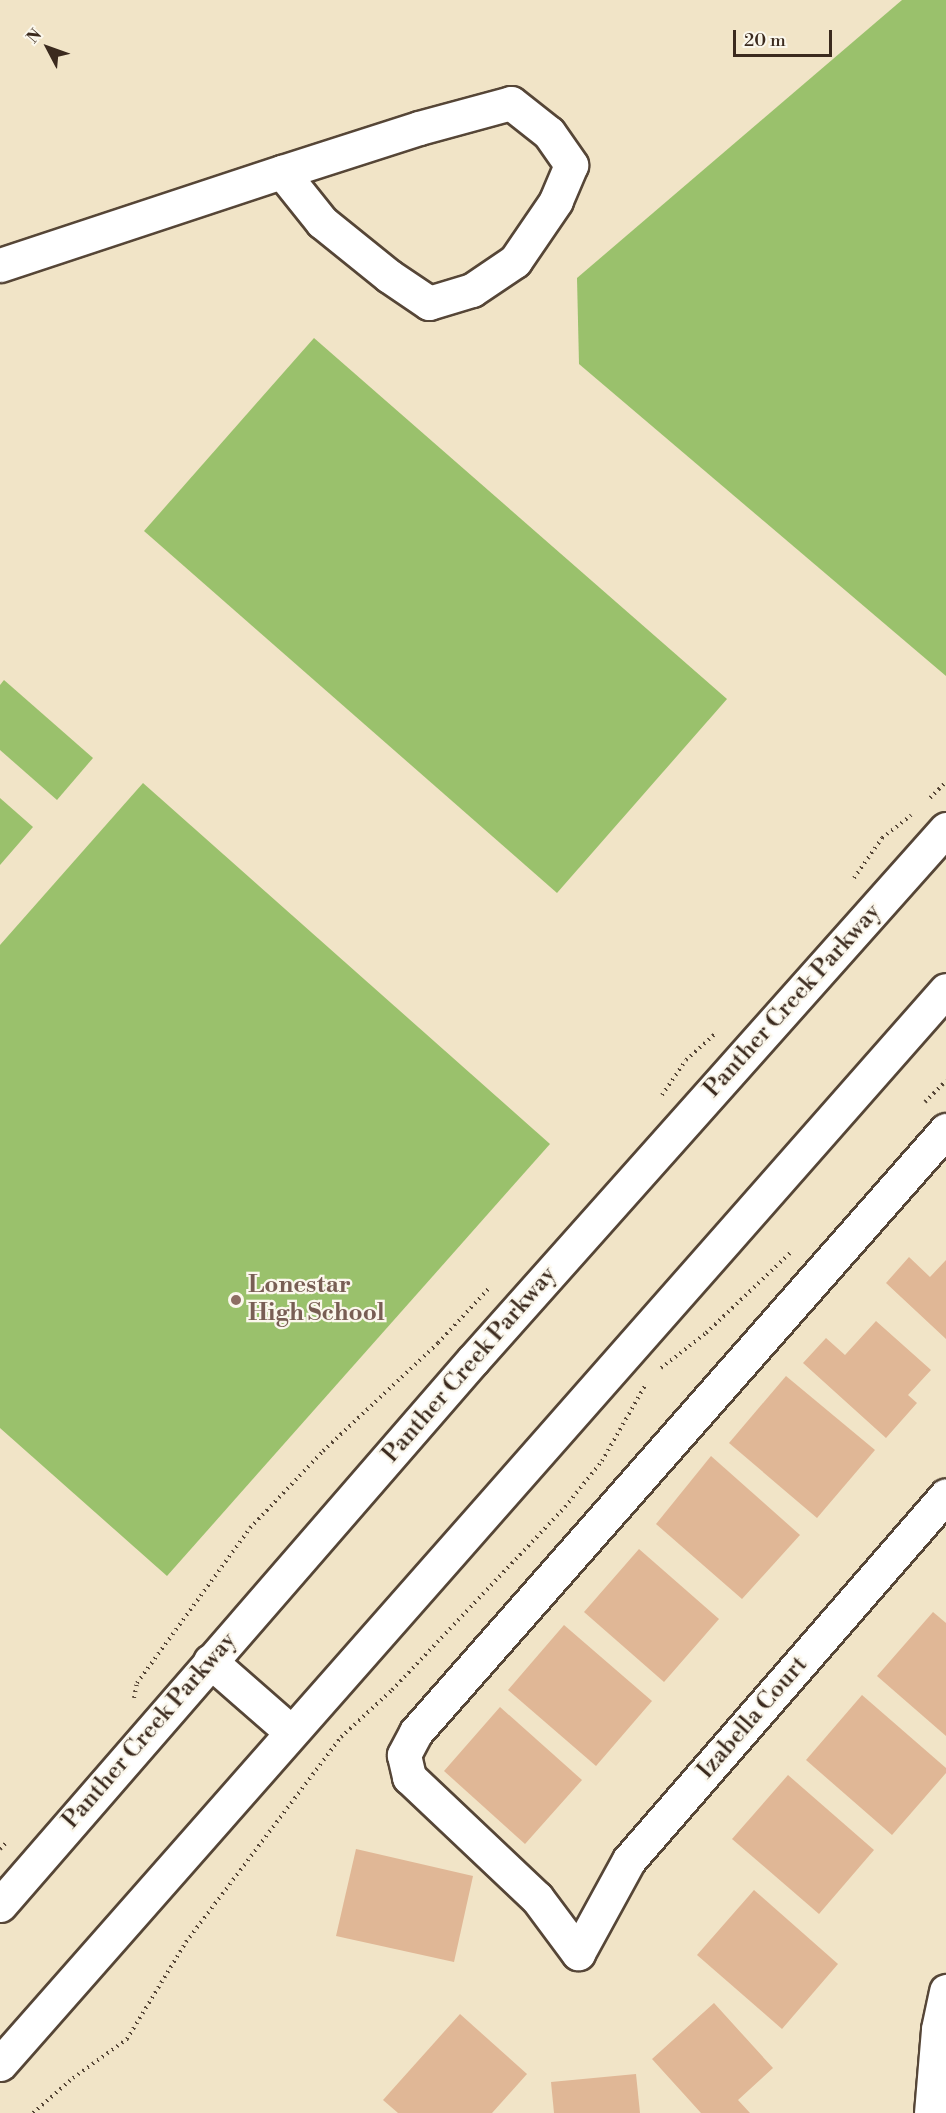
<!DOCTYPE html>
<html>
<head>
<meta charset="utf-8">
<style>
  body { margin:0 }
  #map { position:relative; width:946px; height:2113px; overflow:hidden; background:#f1e4c7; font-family:"Libre Bodoni",serif }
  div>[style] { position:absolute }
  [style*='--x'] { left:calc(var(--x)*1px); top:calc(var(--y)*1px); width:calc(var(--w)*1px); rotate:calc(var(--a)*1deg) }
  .green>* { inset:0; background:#9ac16c }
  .building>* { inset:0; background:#e0b796 }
  .path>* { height:4px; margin-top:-2px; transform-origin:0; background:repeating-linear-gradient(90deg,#564637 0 1.5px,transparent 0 6px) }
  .roads { filter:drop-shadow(2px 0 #564637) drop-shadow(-2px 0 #564637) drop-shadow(0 2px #564637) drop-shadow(0 -2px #564637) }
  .minor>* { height:33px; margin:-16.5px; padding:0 16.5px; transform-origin:16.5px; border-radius:16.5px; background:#fff }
  .major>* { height:33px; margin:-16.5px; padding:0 16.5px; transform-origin:16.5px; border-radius:16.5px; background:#fff }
  .dots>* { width:16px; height:16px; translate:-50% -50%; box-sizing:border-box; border:3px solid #fbf7ec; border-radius:50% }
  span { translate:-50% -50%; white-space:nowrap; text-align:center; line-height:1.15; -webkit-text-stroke:4.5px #fbf7ec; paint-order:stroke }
  .street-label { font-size:24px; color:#3b2a1e }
  .education-label { font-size:24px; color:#785e54; font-weight:700 }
  .left { translate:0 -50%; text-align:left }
  .north { position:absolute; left:18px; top:18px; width:60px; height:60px; -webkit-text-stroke:4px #fbf7ec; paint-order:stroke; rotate:311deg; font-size:16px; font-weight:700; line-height:24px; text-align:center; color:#3b2a1e }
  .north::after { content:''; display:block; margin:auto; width:21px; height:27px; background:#3b2a1e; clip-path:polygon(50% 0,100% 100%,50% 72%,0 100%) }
  .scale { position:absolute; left:733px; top:30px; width:99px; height:27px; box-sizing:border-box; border:3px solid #3b2a1e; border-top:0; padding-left:8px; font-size:18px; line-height:21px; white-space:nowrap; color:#3b2a1e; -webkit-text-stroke:4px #fbf7ec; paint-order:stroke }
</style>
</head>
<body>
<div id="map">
  <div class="green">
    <div style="clip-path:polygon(902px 0,946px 0,946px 676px,579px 364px,577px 278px)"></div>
    <div style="clip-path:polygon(314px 338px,727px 699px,557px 893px,144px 531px)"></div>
    <div style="clip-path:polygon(4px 680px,93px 758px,57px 800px,0 750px,0 685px)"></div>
    <div style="clip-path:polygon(143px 783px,550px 1144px,167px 1576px,0 1428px,0 945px)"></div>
    <div style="clip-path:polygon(0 798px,33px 827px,0 865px)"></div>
  </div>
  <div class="building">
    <div style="clip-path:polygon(909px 1257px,930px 1277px,946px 1260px,946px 1339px,886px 1283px)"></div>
    <div style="clip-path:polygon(876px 1321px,931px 1370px,908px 1395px,917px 1403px,886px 1438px,803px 1363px,826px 1338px,845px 1355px)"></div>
    <div style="clip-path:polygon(786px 1376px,875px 1450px,817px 1518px,729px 1443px)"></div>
    <div style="clip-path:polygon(711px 1456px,800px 1535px,742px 1599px,656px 1524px)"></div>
    <div style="clip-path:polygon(639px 1549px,719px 1619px,664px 1682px,584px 1612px)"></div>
    <div style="clip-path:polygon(933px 1612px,946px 1623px,946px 1736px,877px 1676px)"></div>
    <div style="clip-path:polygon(564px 1625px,652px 1701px,596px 1766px,508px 1690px)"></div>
    <div style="clip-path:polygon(862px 1695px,946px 1768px,946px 1773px,892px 1835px,806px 1760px)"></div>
    <div style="clip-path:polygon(500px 1707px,582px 1780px,525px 1844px,444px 1771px)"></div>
    <div style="clip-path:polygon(788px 1775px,874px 1850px,819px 1914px,732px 1839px)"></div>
    <div style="clip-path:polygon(356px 1849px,473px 1876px,454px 1962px,336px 1936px)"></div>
    <div style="clip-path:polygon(754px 1890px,838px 1964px,782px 2029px,697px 1955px)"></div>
    <div style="clip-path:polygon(714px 2003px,773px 2068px,738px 2100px,750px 2113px,701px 2113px,652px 2059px)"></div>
    <div style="clip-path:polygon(460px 2014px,527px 2074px,492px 2113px,398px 2113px,383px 2100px)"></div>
    <div style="clip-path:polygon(636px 2074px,640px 2113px,554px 2113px,551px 2082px)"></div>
  </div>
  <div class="path">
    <div style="--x:930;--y:798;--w:23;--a:-45"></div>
    <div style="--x:854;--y:878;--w:49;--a:-55"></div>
    <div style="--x:882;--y:838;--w:37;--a:-38"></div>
    <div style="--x:662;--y:1095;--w:42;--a:-55.6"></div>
    <div style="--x:686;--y:1060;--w:40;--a:-42"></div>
    <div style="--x:925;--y:1102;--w:30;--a:-45"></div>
    <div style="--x:661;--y:1368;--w:57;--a:-37.9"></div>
    <div style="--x:706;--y:1333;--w:116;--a:-43.6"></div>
    <div style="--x:134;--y:1698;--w:15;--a:-79"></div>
    <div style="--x:137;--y:1683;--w:192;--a:-53.9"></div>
    <div style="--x:250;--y:1528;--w:106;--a:-46.5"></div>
    <div style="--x:323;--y:1451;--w:158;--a:-43.2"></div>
    <div style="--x:438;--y:1343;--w:76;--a:-47.1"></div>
    <div style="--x:0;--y:1849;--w:10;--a:-45"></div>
    <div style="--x:33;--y:2113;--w:53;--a:-41.2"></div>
    <div style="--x:73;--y:2078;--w:67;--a:-35.8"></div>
    <div style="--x:127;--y:2039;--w:114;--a:-58.7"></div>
    <div style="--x:186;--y:1942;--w:257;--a:-52.9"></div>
    <div style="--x:341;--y:1737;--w:69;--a:-42.7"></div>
    <div style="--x:392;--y:1690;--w:252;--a:-46.6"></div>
    <div style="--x:565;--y:1507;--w:59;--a:-51.2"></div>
    <div style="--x:602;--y:1461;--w:89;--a:-60.3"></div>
  </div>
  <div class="roads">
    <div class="minor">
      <div style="--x:0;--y:265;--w:297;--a:-18.3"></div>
      <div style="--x:282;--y:172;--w:144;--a:-17.8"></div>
      <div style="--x:419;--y:128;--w:95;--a:-15.2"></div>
      <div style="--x:511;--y:103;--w:48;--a:38.3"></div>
      <div style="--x:549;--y:133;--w:39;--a:55"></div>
      <div style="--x:571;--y:165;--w:39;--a:113"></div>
      <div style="--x:556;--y:201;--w:73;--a:124.3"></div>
      <div style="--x:515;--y:261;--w:52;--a:146"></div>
      <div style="--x:472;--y:290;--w:45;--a:163.2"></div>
      <div style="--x:429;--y:303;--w:48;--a:-146"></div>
      <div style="--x:389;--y:276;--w:86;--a:-141.1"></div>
      <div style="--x:322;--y:222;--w:64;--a:-128.7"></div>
      <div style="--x:946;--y:1130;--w:802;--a:131.36"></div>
      <div style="--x:416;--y:1732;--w:26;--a:118"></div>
      <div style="--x:404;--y:1755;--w:23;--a:77"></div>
      <div style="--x:409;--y:1777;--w:176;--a:43.4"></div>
      <div style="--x:537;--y:1898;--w:69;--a:53.3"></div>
      <div style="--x:578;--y:1953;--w:106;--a:-61.3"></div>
      <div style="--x:629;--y:1860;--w:483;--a:-49"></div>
      <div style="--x:931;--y:2113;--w:84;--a:-85.2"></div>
      <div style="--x:938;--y:2029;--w:39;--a:-78"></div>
    </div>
    <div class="major">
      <div style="--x:210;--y:1661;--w:108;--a:41.2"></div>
      <div style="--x:0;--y:1905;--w:722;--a:-49.05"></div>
      <div style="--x:473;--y:1360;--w:711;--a:-48.31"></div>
      <div style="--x:0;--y:2064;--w:1431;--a:-48.63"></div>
    </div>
  </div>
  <div class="dots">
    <div style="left:236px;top:1300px;background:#8d6e63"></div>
  </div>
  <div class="street-label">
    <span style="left:793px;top:1001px;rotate:-48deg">Panther Creek Parkway</span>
    <span style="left:470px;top:1365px;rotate:-49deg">Panther Creek Parkway</span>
    <span style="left:753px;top:1718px;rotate:-49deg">Izabella Court</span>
    <span style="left:150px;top:1731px;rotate:-49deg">Panther Creek Parkway</span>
  </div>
  <div class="education-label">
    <span class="left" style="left:248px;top:1300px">Lonestar<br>High School</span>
  </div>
  <div class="north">N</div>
  <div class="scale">20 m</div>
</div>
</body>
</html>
